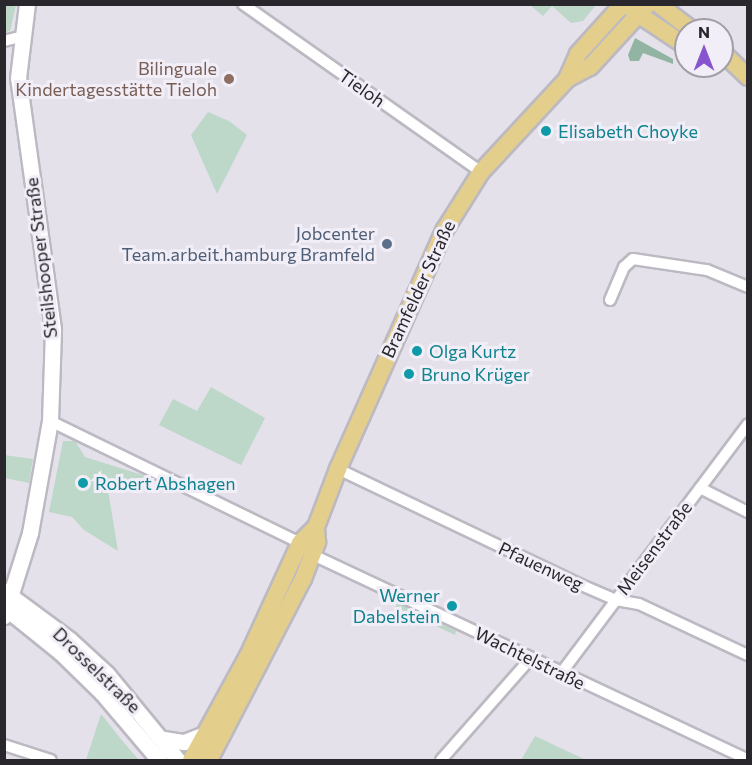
<!DOCTYPE html>
<html>
<head>
<meta charset="utf-8">
<style>
  body { margin:0 }
  #map { position:relative; width:752px; height:765px; overflow:hidden; background:#e4e1ea; font-family:Commissioner,sans-serif }
  div>[style] { position:absolute }
  [style*='--x'] { left:calc(var(--x)*1px); top:calc(var(--y)*1px); width:calc(var(--w)*1px); rotate:calc(var(--a)*1deg) }
  .green>* { inset:0; background:#bdd7c9 }
  .forest>* { inset:0; background:#92b5a3 }
  .roads { filter:drop-shadow(2px 0 #bcb9c2) drop-shadow(-2px 0 #bcb9c2) drop-shadow(0 2px #bcb9c2) drop-shadow(0 -2px #bcb9c2) }
  .street>* { height:10px; margin:-5px; padding:0 5px; transform-origin:5px; border-radius:5px; background:#fff }
  .secondary>* { height:15px; margin:-7.5px; padding:0 7.5px; transform-origin:7.5px; border-radius:7.5px; background:#fff }
  .primary>* { height:16px; margin:-8px; padding:0 8px; transform-origin:8px; border-radius:8px; background:#e3cf8b }
  .dots>* { width:16px; height:16px; translate:-50% -50%; box-sizing:border-box; border:3px solid #f2eef8; border-radius:50% }
  span { translate:-50% -50%; white-space:nowrap; text-align:center; line-height:1.15; -webkit-text-stroke:6px #f2eef8; paint-order:stroke }
  .education-label { font-size:18px; color:#785e54 }
  .right { translate:-100% -50%; text-align:right }
  .street-label { font-size:18px; color:#29272b }
  .culture-label { font-size:18px; color:#0d838f }
  .left { translate:0 -50%; text-align:left }
  .service-label { font-size:18px; color:#4e5e75 }
  .frame { position:absolute; inset:0; border:6px solid #29272b; pointer-events:none }
  .north { position:absolute; left:674px; top:18px; width:60px; height:60px; box-sizing:border-box; background:#f2eef8; border:2px solid #a29ea6; border-radius:50%; rotate:0deg; font-size:16px; font-weight:700; line-height:24px; text-align:center; color:#29272b }
  .north::after { content:''; display:block; margin:auto; width:21px; height:27px; background:#8755ce; clip-path:polygon(50% 0,100% 100%,50% 72%,0 100%) }
</style>
</head>
<body>
<div id="map">
  <div class="green">
    <div style="clip-path:polygon(4px 5px,16px 5px,10px 31px,6px 32px)"></div>
    <div style="clip-path:polygon(530px 5px,596px 4px,596px 5px,583px 21px,571px 23px,552px 6px,543px 16px)"></div>
    <div style="clip-path:polygon(208px 112px,229px 121px,247px 135px,217px 194px,191px 135px)"></div>
    <div style="clip-path:polygon(211px 387px,265px 418px,241px 465px,159px 425px,173px 399px,197px 411px)"></div>
    <div style="clip-path:polygon(63px 441px,75px 441px,85px 457px,155px 479px,108px 490px,118px 551px,84px 530px,72px 517px,49px 512px)"></div>
    <div style="clip-path:polygon(4px 455px,33px 459px,29px 483px,5px 478px)"></div>
    <div style="clip-path:polygon(397px 602px,456px 631px,455px 635px,396px 607px)"></div>
    <div style="clip-path:polygon(25px 630px,92px 692px,93px 697px,24px 633px)"></div>
    <div style="clip-path:polygon(105px 706px,137px 745px,148px 760px,102px 708px)"></div>
    <div style="clip-path:polygon(101px 714px,125px 744px,139px 760px,86px 760px)"></div>
    <div style="clip-path:polygon(535px 736px,586px 760px,521px 760px)"></div>
  </div>
  <div class="forest">
    <div style="clip-path:polygon(635px 38px,673px 59px,673px 64px,643px 53px,639px 61px,630px 61px,628px 55px)"></div>
  </div>
  <div class="roads">
    <div class="street">
      <div style="--x:243;--y:4;--w:291;--a:35.2"></div>
      <div style="--x:4;--y:41;--w:16;--a:-14"></div>
      <div style="--x:610;--y:300;--w:36;--a:-67"></div>
      <div style="--x:624;--y:267;--w:12;--a:-42"></div>
      <div style="--x:633;--y:259;--w:75;--a:8.5"></div>
      <div style="--x:707;--y:270;--w:44;--a:22.5"></div>
      <div style="--x:50;--y:421;--w:278;--a:26"></div>
      <div style="--x:338;--y:469;--w:267;--a:25.5"></div>
      <div style="--x:579;--y:584;--w:40;--a:23.4"></div>
      <div style="--x:616;--y:600;--w:23;--a:10"></div>
      <div style="--x:639;--y:604;--w:120;--a:25.1"></div>
      <div style="--x:700;--y:488;--w:54;--a:26.6"></div>
      <div style="--x:313;--y:555;--w:481;--a:25.2"></div>
      <div style="--x:562;--y:672;--w:310;--a:-53.1"></div>
      <div style="--x:4;--y:745;--w:49;--a:17.7"></div>
      <div style="--x:441;--y:760;--w:135;--a:-48.6"></div>
    </div>
    <div class="secondary">
      <div style="--x:4;--y:591;--w:82;--a:36.6"></div>
      <div style="--x:70;--y:640;--w:50;--a:42.6"></div>
      <div style="--x:107;--y:674;--w:112;--a:50.5"></div>
      <div style="--x:4;--y:607;--w:72;--a:38.8"></div>
      <div style="--x:60;--y:652;--w:59;--a:44.3"></div>
      <div style="--x:102;--y:693;--w:88;--a:49.6"></div>
      <div style="--x:4;--y:616;--w:87;--a:-72.6"></div>
      <div style="--x:30;--y:533;--w:114;--a:-79.9"></div>
      <div style="--x:50;--y:421;--w:92;--a:-88.1"></div>
      <div style="--x:53;--y:329;--w:253;--a:-97.9"></div>
      <div style="--x:18;--y:78;--w:75;--a:-83.1"></div>
      <div style="--x:164;--y:739;--w:20;--a:9"></div>
      <div style="--x:184;--y:742;--w:22;--a:-21"></div>
    </div>
    <div class="primary">
      <div style="--x:658;--y:4;--w:43;--a:37.4"></div>
      <div style="--x:632;--y:10;--w:65;--a:33.7"></div>
      <div style="--x:722;--y:52;--w:36;--a:44"></div>
      <div style="--x:567;--y:79;--w:26;--a:-28"></div>
      <div style="--x:590;--y:67;--w:86;--a:-47.4"></div>
      <div style="--x:191;--y:760;--w:119;--a:-61.3"></div>
      <div style="--x:248;--y:656;--w:124;--a:-65.3"></div>
      <div style="--x:300;--y:543;--w:23;--a:-45"></div>
      <div style="--x:209;--y:760;--w:204;--a:-62.6"></div>
      <div style="--x:303;--y:579;--w:40;--a:-69"></div>
      <div style="--x:317;--y:542;--w:15;--a:-94"></div>
      <div style="--x:316;--y:527;--w:62;--a:-69.2"></div>
      <div style="--x:338;--y:469;--w:261;--a:-66"></div>
      <div style="--x:444;--y:231;--w:70;--a:-57.9"></div>
      <div style="--x:481;--y:172;--w:127;--a:-47.2"></div>
      <div style="--x:567;--y:79;--w:27;--a:-66"></div>
      <div style="--x:578;--y:54;--w:67;--a:-48"></div>
    </div>
  </div>
  <div class="dots">
    <div style="left:229px;top:79px;background:#8d6e63"></div>
    <div style="left:546px;top:131px;background:#0f9aa8"></div>
    <div style="left:387px;top:244px;background:#5c6f8a"></div>
    <div style="left:417px;top:351px;background:#0f9aa8"></div>
    <div style="left:409px;top:374px;background:#0f9aa8"></div>
    <div style="left:83px;top:483px;background:#0f9aa8"></div>
    <div style="left:452px;top:606px;background:#0f9aa8"></div>
  </div>
  <div class="education-label">
    <span class="right" style="left:217px;top:79px">Bilinguale<br>Kindertagesstätte Tieloh</span>
  </div>
  <div class="street-label">
    <span style="left:362px;top:88px;rotate:35deg">Tieloh</span>
    <span style="left:41px;top:258px;rotate:-97deg">Steilshooper Straße</span>
    <span style="left:418px;top:289px;rotate:-65deg">Bramfelder Straße</span>
    <span style="left:654px;top:548px;rotate:-53deg">Meisenstraße</span>
    <span style="left:541px;top:566px;rotate:25deg">Pfauenweg</span>
    <span style="left:530px;top:658px;rotate:26deg">Wachtelstraße</span>
    <span style="left:97px;top:670px;rotate:44deg">Drosselstraße</span>
  </div>
  <div class="culture-label">
    <span class="left" style="left:558px;top:131px">Elisabeth Choyke</span>
    <span class="left" style="left:429px;top:351px">Olga Kurtz</span>
    <span class="left" style="left:421px;top:374px">Bruno Krüger</span>
    <span class="left" style="left:95px;top:483px">Robert Abshagen</span>
    <span class="right" style="left:440px;top:606px">Werner<br>Dabelstein</span>
  </div>
  <div class="service-label">
    <span class="right" style="left:375px;top:244px">Jobcenter<br>Team.arbeit.hamburg Bramfeld</span>
  </div>
  <div class="frame"></div>
  <div class="north">N</div>
</div>
</body>
</html>
